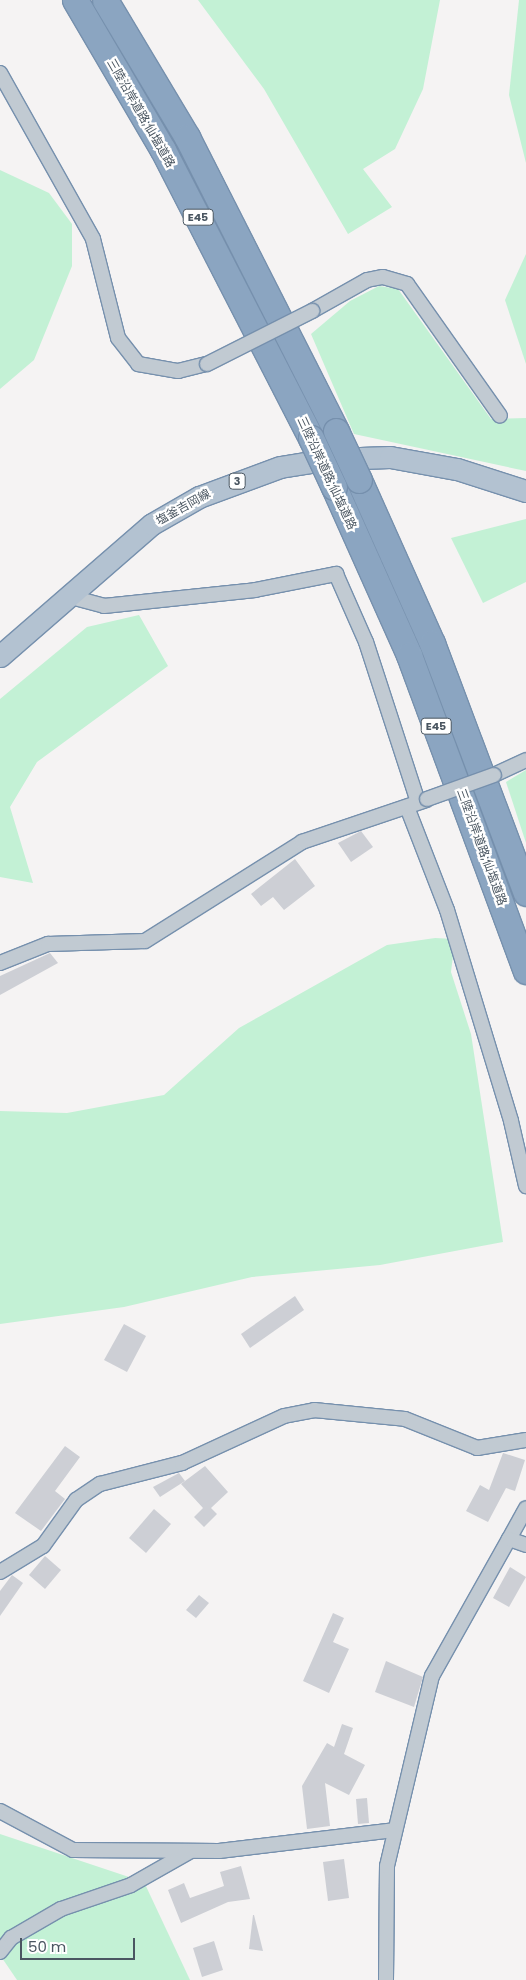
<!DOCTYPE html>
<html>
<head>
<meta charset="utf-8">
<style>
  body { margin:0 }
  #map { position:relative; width:526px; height:1980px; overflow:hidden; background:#f5f3f3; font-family:Poppins,"Noto Sans JP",sans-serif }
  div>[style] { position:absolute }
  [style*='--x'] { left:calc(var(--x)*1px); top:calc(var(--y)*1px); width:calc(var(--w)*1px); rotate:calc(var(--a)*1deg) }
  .green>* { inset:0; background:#c3f1d5 }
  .building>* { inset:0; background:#cdcfd5 }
  .roads { filter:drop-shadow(1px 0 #7690ad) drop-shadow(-1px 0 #7690ad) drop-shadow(0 1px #7690ad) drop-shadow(0 -1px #7690ad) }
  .minor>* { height:14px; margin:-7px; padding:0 7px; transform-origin:7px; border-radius:7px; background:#c1cad2 }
  .primary>* { height:21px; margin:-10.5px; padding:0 10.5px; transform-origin:10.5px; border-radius:10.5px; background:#b3c2d1 }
  .motorway>* { height:25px; margin:-12.5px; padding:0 12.5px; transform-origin:12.5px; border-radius:12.5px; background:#8ba5c1 }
  .bridges { filter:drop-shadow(1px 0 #7690ad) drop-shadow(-1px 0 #7690ad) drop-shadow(0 1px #7690ad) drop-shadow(0 -1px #7690ad) }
  .minor-bridge>* { height:14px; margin:-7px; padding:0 7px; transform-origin:7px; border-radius:7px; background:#c1cad2 }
  .motorway-bridge>* { height:25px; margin:-12.5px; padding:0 12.5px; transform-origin:12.5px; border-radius:12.5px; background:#8ba5c1 }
  span { translate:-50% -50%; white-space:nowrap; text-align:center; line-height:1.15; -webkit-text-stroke:4.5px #fff; paint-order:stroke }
  .shield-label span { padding:1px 4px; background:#fff; border:1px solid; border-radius:4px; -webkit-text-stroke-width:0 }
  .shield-label { font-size:11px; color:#4a5661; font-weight:700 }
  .street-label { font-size:12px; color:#4a5661 }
  .scale { position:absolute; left:20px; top:1938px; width:115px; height:22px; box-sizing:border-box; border:2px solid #4a5661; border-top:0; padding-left:6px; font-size:15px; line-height:18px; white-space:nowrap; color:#4a5661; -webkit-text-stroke:4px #fff; paint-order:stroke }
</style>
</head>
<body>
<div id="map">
  <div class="green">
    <div style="clip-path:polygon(198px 0,440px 0,423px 89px,395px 149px,363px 169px,392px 207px,348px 234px,264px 89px)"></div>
    <div style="clip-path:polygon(519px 0,526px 0,526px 163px,509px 95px)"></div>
    <div style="clip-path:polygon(0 170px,49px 193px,72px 224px,72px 266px,34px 360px,0 389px)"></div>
    <div style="clip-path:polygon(526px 254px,526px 364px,505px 300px)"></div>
    <div style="clip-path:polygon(379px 286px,398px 289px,491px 419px,526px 418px,526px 471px,354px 434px,311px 334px,350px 301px)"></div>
    <div style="clip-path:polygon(526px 519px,526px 582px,483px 603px,451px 538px)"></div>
    <div style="clip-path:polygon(139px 615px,168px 666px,37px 762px,10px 807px,33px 883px,0 877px,0 699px,87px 627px)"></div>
    <div style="clip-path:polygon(526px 770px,526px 843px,506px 782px)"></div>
    <div style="clip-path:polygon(435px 938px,455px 939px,451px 972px,471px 1034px,503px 1242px,380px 1265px,252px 1277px,124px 1307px,0 1324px,0 1111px,67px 1113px,164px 1095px,239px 1028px,387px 945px)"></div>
    <div style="clip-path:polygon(0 1834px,144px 1882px,190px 1980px,17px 1980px,0 1955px)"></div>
  </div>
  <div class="building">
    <div style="clip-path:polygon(361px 831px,373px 847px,351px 862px,338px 843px)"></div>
    <div style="clip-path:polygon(295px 859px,315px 886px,284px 910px,273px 897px,261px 906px,251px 894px)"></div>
    <div style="clip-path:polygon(50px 953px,58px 963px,0 995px,0 976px)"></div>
    <div style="clip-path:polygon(295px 1296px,304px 1310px,250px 1348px,241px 1334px)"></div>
    <div style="clip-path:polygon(124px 1324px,146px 1336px,127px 1372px,104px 1360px)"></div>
    <div style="clip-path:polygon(65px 1446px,80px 1457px,55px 1491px,65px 1499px,41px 1531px,15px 1513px)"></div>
    <div style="clip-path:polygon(503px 1453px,525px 1460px,515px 1491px,506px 1488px,488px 1522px,466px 1511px,480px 1485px,489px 1490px)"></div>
    <div style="clip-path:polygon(205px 1466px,228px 1492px,211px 1508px,217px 1514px,204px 1527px,194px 1517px,203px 1508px,181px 1484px)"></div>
    <div style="clip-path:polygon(179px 1473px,185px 1481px,160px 1497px,153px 1487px)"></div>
    <div style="clip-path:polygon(154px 1509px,171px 1524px,146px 1553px,129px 1538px)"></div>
    <div style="clip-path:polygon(45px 1556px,61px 1570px,45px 1589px,29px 1575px)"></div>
    <div style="clip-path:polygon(510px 1567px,526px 1577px,509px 1607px,493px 1598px)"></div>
    <div style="clip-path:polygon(12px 1575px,23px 1583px,0 1616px,0 1591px)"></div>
    <div style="clip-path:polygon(199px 1595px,209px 1603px,196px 1618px,186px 1610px)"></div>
    <div style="clip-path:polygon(333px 1613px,344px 1618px,333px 1642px,349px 1649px,329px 1693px,303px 1681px)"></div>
    <div style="clip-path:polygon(386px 1661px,423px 1677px,414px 1707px,375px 1692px)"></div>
    <div style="clip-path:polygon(342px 1724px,353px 1728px,344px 1754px,365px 1765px,349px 1795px,325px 1783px,330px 1826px,307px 1829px,302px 1786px,327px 1743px,334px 1747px)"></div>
    <div style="clip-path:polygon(367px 1798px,369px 1823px,358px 1824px,356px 1799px)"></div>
    <div style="clip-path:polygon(344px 1859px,349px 1898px,328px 1901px,323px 1862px)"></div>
    <div style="clip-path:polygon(241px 1866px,250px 1899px,228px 1902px,181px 1923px,168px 1890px,184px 1883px,190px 1898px,224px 1886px,220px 1872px)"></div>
    <div style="clip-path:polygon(253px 1915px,254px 1915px,263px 1951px,249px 1949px)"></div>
    <div style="clip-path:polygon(214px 1941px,223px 1970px,202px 1977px,193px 1948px)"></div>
  </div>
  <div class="roads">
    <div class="minor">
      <div style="--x:0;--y:73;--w:190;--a:60.7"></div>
      <div style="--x:93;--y:239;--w:102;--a:75.8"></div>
      <div style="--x:118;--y:338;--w:33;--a:52"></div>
      <div style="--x:138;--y:364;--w:41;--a:9.9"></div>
      <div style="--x:178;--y:371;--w:30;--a:-14"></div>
      <div style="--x:312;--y:311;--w:63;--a:-29.4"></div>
      <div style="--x:367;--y:280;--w:16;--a:-11"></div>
      <div style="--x:383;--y:277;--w:25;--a:16"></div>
      <div style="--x:407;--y:284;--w:161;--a:54.8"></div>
      <div style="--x:71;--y:597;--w:34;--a:15"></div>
      <div style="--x:104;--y:606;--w:152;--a:-6"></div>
      <div style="--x:255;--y:590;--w:83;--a:-11.2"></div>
      <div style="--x:336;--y:574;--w:74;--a:66.2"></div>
      <div style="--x:366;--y:642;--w:168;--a:72"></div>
      <div style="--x:494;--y:775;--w:35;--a:-25"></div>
      <div style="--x:407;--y:807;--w:110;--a:68.8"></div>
      <div style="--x:447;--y:910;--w:220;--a:73.1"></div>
      <div style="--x:511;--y:1121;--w:67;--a:77"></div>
      <div style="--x:0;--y:963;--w:52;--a:-21.6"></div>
      <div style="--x:48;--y:944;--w:97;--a:-1.8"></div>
      <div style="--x:145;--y:941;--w:186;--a:-32.2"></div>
      <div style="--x:302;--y:842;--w:131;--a:-18.7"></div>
      <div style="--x:509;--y:1539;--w:35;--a:-61"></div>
      <div style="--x:0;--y:1572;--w:50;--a:-31.2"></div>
      <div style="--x:43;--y:1546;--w:57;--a:-54.3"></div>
      <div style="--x:76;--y:1500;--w:29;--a:-34"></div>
      <div style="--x:100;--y:1484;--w:85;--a:-14.4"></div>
      <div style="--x:182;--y:1463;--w:112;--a:-24.7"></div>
      <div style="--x:284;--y:1416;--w:31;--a:-11"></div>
      <div style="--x:314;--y:1410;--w:91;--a:5.6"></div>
      <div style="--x:405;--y:1419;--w:78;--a:21.9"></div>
      <div style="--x:477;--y:1448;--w:50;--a:-9.3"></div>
      <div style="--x:0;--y:1811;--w:83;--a:28.1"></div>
      <div style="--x:73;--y:1850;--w:146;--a:0.4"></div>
      <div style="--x:219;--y:1851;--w:176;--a:-6.8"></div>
      <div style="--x:0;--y:1952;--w:18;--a:-52"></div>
      <div style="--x:11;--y:1938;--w:58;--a:-30.1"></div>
      <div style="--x:61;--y:1909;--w:74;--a:-18.9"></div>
      <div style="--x:131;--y:1885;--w:67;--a:-29.6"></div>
      <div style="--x:386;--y:1980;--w:114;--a:-89.5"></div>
      <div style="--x:387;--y:1866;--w:195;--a:-76.7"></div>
      <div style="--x:432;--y:1676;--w:157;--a:-60.7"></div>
      <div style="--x:509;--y:1539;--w:18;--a:19"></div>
    </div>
    <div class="primary">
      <div style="--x:0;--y:656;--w:201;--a:-41"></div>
      <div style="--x:152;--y:524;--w:54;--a:-29.9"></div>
      <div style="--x:199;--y:497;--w:86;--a:-20.3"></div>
      <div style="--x:280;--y:467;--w:51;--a:-9.1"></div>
      <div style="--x:330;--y:459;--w:60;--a:-1.9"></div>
      <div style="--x:390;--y:457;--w:68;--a:10.2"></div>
      <div style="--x:457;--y:469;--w:72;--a:17.7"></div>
    </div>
    <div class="motorway">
      <div style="--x:75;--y:0;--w:174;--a:59.6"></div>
      <div style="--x:163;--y:150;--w:324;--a:62.8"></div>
      <div style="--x:105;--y:0;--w:160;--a:59.1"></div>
      <div style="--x:187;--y:137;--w:330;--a:63.1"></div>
      <div style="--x:359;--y:480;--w:179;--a:65.9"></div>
      <div style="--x:432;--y:643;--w:267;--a:69.4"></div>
      <div style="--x:334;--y:487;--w:184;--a:65.9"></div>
      <div style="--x:409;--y:655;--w:337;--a:69.7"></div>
    </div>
  </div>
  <div class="bridges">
    <div class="minor-bridge">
      <div style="--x:207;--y:364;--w:118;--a:-26.8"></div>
      <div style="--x:427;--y:799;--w:71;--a:-19.7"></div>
    </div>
    <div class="motorway-bridge">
      <div style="--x:336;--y:431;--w:54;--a:64.9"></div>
      <div style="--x:311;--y:438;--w:54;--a:64.9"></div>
    </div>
  </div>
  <div class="shield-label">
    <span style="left:198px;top:217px">E45</span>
    <span style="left:237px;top:481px">3</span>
    <span style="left:436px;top:726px">E45</span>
  </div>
  <div class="street-label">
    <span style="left:141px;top:113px;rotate:60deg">三陸沿岸道路;仙塩道路</span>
    <span style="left:327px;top:473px;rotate:65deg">三陸沿岸道路;仙塩道路</span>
    <span style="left:183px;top:507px;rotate:-29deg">塩釜吉岡線</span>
    <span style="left:482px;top:847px;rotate:70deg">三陸沿岸道路;仙塩道路</span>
  </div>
  <div class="scale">50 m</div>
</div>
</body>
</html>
